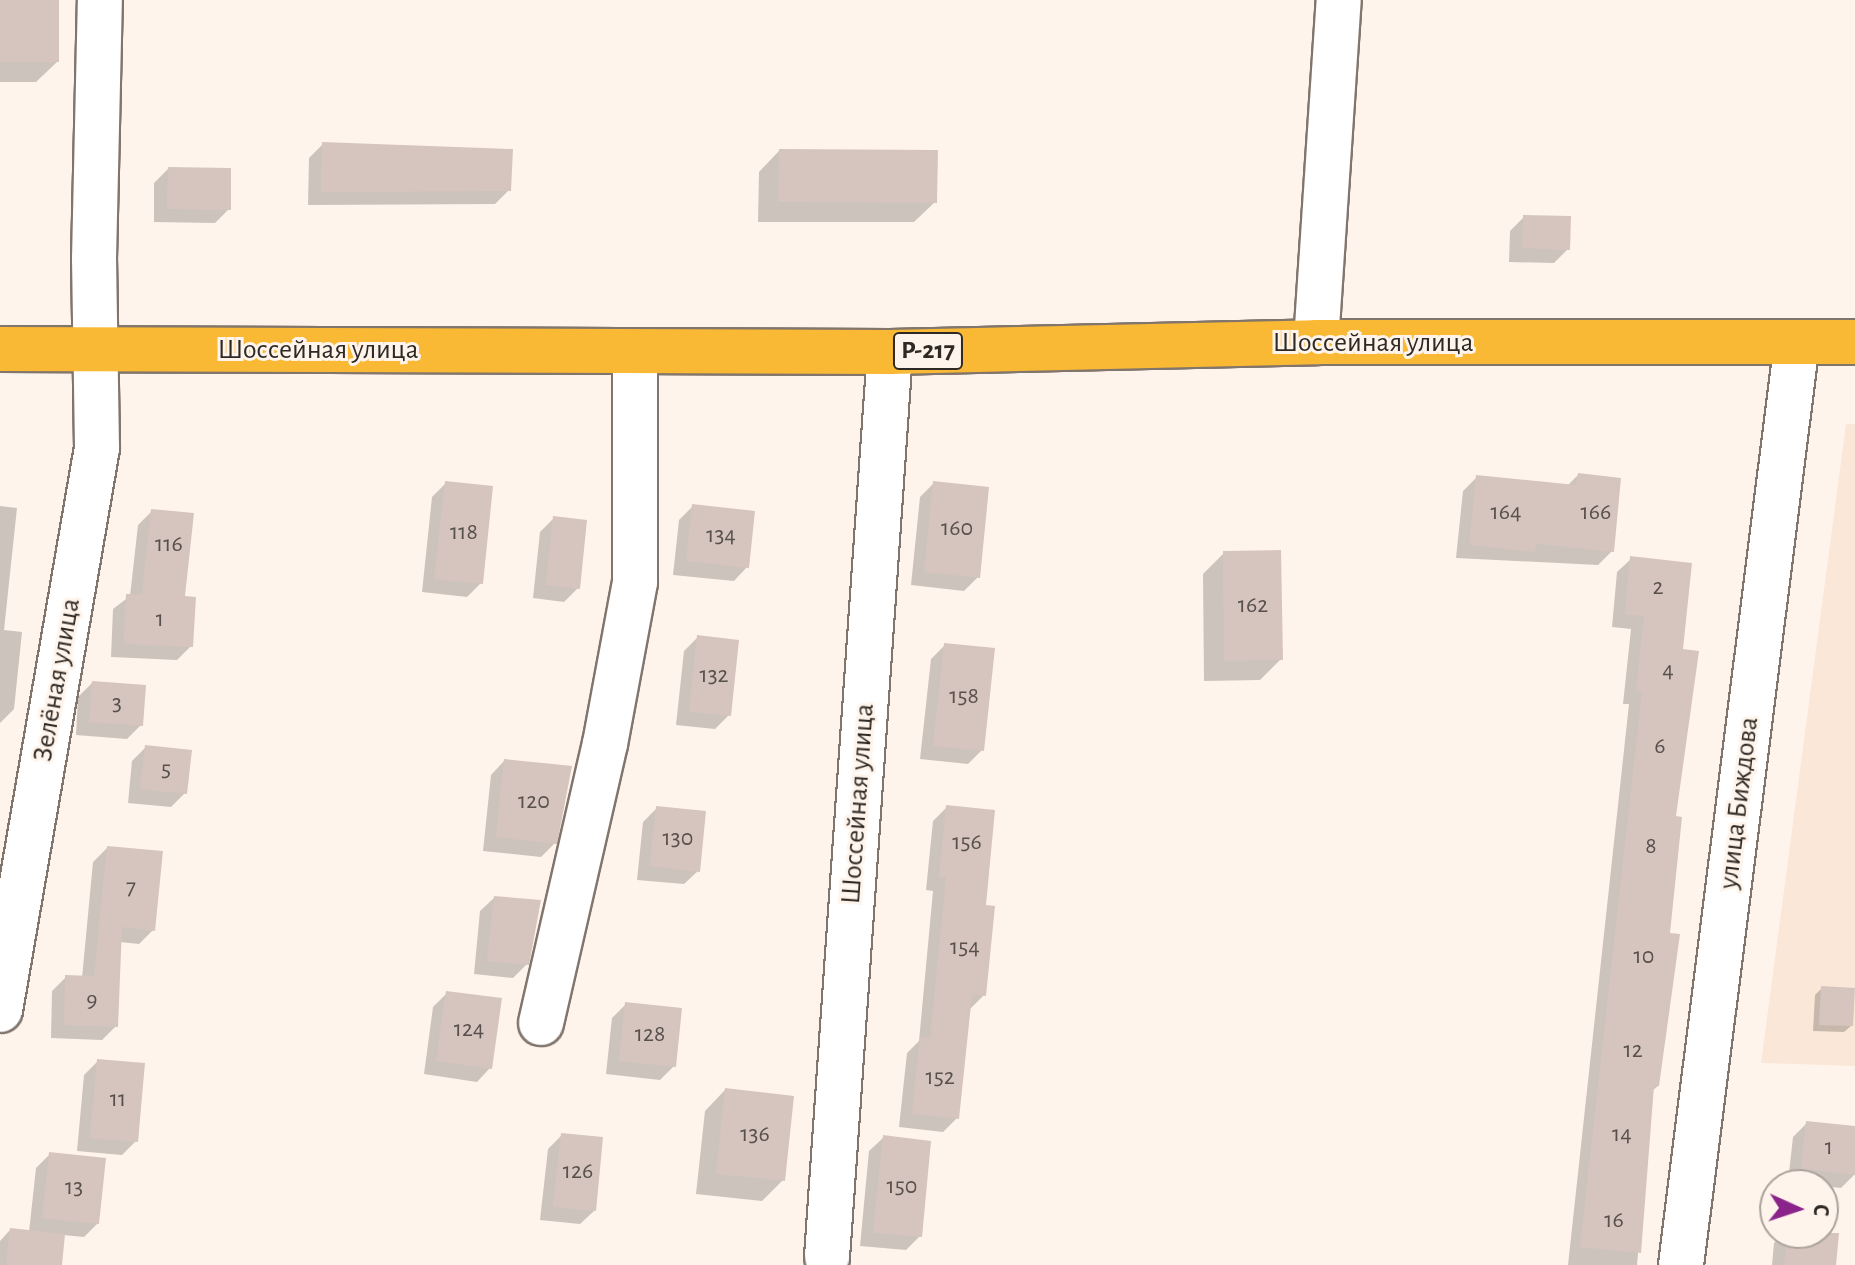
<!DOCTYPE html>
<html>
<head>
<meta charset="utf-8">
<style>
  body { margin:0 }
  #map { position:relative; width:1855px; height:1265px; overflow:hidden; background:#fff4eb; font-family:"Alegreya Sans",sans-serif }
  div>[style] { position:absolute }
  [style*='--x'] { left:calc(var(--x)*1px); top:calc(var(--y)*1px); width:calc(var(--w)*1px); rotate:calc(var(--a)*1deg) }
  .built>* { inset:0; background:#fbe7d7 }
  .shadow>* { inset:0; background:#0003 }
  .building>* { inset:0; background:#d6c5bf }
  .roads { filter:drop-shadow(2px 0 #81756c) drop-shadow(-2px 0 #81756c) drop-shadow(0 2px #81756c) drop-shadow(0 -2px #81756c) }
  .minor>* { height:44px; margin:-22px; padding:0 22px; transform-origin:22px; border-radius:22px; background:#fff }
  .highway>* { height:44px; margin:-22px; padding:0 22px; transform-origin:22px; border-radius:22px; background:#f9b935 }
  span { translate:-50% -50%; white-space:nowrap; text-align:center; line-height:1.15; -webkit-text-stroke:6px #fff4eb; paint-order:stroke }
  .number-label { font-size:24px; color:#58504c }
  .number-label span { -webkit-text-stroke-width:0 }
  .shield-label span { padding:2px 6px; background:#fff4eb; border:2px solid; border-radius:6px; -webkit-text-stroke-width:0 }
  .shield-label { font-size:26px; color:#2e2925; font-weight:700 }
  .street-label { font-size:28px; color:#2e2925 }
  .north { position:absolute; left:1759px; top:1169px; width:80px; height:80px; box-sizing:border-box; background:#fff4eb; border:2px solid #aba39c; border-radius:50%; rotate:93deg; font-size:22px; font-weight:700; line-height:32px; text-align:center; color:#2e2925 }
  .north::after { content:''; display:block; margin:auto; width:28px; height:36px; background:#8a248b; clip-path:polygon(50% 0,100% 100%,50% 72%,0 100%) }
</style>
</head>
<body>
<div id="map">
  <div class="built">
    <div style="clip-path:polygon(1846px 424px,1855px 424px,1855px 1066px,1761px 1063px)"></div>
  </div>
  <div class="shadow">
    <div style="clip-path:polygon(0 1px,57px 62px,36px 82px,0 82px)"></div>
    <div style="clip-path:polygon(323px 144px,509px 190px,495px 204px,308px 205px,309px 158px)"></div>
    <div style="clip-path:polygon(779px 151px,935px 202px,914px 222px,758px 222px,759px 172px)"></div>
    <div style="clip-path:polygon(168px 169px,229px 209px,215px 223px,154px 222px,154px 183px)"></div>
    <div style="clip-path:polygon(1524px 217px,1568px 249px,1554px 263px,1509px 262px,1510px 231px)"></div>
    <div style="clip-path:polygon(1578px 475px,1612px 551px,1598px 565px,1456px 558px,1463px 491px,1477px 477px,1567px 486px)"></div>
    <div style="clip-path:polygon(446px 483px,481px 583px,467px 597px,422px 592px,432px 497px)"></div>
    <div style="clip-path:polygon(934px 483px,978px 577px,964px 591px,911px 585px,920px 497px)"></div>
    <div style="clip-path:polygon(0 506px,17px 508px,4px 630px,22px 632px,14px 709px,0 723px)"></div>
    <div style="clip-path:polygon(693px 506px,747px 567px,734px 581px,673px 575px,679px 520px)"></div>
    <div style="clip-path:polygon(152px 511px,183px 598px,191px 646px,177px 660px,111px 657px,113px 609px,130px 596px,138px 525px)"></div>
    <div style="clip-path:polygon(554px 518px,578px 588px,564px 602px,533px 598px,540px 532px)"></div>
    <div style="clip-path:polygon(1224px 553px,1281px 659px,1260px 680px,1204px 681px,1203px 574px)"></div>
    <div style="clip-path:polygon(1631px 559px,1681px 651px,1658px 1086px,1652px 1091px,1637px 1265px,1568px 1265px,1629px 704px,1623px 704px,1631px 629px,1612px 627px,1617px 572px)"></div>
    <div style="clip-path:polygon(698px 637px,729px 715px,715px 729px,676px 725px,684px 651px)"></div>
    <div style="clip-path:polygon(945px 645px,982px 750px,968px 764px,920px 759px,931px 659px)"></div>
    <div style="clip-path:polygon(92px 683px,141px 725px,127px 739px,76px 735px,78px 697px)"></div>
    <div style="clip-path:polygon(146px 747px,185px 793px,171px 807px,128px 803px,132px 761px)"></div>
    <div style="clip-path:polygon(504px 761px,555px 843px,541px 857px,483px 851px,491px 775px)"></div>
    <div style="clip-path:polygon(947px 807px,983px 906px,984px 995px,970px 1009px,957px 1118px,943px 1132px,899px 1127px,907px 1053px,919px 1041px,933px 891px,926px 890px,933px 821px)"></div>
    <div style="clip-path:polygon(657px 808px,698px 871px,684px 884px,637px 880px,643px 822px)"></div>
    <div style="clip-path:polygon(107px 848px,153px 930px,139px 944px,120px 942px,116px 1026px,102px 1040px,51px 1038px,52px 991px,66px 977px,82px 978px,93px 862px)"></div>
    <div style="clip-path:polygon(494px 898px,527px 964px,513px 978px,474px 974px,480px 911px)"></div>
    <div style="clip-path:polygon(1822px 988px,1851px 1026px,1844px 1032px,1813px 1031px,1815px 995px)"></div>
    <div style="clip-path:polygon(447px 993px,490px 1068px,477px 1082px,424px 1074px,433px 1007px)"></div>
    <div style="clip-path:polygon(626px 1004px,674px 1066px,660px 1080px,606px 1074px,612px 1018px)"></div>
    <div style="clip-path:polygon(98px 1061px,136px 1141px,122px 1155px,77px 1151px,84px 1075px)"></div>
    <div style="clip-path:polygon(725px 1090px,783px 1180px,762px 1201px,696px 1194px,705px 1111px)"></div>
    <div style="clip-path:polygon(1807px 1123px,1855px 1128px,1855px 1174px,1841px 1188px,1788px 1182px,1793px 1137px)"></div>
    <div style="clip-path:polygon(562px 1135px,594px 1211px,580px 1224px,540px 1220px,548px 1149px)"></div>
    <div style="clip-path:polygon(883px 1138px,920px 1236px,906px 1250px,860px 1246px,869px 1151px)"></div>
    <div style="clip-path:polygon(50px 1154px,98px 1223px,84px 1237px,63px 1235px,60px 1265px,0 1265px,0 1241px,10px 1230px,29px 1232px,36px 1168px)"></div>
    <div style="clip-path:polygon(1784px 1233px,1837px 1234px,1833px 1265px,1772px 1265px,1774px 1243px)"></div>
  </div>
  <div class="building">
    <div style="clip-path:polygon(0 0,59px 0,59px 62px,0 62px)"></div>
    <div style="clip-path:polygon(322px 142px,513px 149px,511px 191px,321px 192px)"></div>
    <div style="clip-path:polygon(779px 149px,938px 150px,937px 203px,778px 202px)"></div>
    <div style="clip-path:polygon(168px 167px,231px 168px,231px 210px,167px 209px)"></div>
    <div style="clip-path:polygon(1523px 215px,1571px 216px,1570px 250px,1522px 248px)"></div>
    <div style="clip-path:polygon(1578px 473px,1621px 478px,1614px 552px,1536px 544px,1535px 552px,1469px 545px,1476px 475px,1576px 485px)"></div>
    <div style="clip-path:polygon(445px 481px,493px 486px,483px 584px,434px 579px)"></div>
    <div style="clip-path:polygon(933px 481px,989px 487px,980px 578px,924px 572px)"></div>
    <div style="clip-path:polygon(692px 504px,755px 511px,749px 568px,686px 561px)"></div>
    <div style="clip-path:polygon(151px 509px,194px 513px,185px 596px,196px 597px,193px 647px,124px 644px,126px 594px,142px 594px)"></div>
    <div style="clip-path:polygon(553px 516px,587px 520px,580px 589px,546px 585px)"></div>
    <div style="clip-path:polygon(1281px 550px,1283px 660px,1224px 661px,1223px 551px)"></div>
    <div style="clip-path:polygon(1630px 556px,1692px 563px,1683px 649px,1699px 651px,1676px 816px,1682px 817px,1670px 933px,1680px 934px,1659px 1086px,1654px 1086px,1641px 1253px,1580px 1247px,1642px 691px,1636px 691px,1644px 616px,1625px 614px)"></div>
    <div style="clip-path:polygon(697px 635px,739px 640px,731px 716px,689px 712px)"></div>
    <div style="clip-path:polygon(944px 643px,995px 648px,984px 751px,933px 746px)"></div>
    <div style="clip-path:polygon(92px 681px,146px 685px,143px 726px,89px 722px)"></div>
    <div style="clip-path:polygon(145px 745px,192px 750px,187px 794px,140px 789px)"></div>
    <div style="clip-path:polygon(504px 759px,572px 766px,557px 844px,496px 837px)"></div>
    <div style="clip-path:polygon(946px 805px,995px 810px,986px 905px,995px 906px,986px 996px,972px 995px,959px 1119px,912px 1114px,920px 1037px,930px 1038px,946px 877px,939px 877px)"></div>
    <div style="clip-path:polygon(656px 806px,706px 811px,700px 872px,650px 866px)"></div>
    <div style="clip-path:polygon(107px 846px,163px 851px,155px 931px,122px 927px,118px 1027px,64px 1025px,65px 975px,94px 976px)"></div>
    <div style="clip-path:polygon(494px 896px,541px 900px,529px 965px,487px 961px)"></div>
    <div style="clip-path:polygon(1821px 986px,1855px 988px,1853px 1026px,1819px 1025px)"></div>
    <div style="clip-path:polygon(446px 991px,502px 998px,492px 1069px,436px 1061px)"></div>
    <div style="clip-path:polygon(625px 1002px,682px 1008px,676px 1067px,619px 1061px)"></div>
    <div style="clip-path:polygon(97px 1059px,145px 1063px,138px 1142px,90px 1138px)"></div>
    <div style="clip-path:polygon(725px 1088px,794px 1096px,785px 1181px,716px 1174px)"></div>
    <div style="clip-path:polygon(1806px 1121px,1855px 1126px,1855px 1175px,1801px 1169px)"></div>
    <div style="clip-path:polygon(561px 1133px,603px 1137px,596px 1211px,553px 1207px)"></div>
    <div style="clip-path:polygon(883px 1135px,931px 1141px,922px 1237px,873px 1233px)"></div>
    <div style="clip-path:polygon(49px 1152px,106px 1158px,99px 1224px,42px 1218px)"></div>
    <div style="clip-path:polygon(10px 1228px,65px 1234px,62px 1265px,6px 1265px)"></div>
    <div style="clip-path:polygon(1787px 1233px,1839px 1233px,1836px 1265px,1784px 1265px)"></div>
  </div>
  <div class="roads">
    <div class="minor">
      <div style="--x:1316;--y:342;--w:343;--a:-86.2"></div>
      <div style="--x:0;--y:1010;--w:570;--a:-80.21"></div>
      <div style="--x:97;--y:448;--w:189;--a:-90.9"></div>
      <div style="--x:94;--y:259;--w:259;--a:-88.7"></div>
      <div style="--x:541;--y:1023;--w:286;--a:-77.1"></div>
      <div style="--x:605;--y:744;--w:165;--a:-79.5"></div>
      <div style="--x:635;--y:582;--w:230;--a:-90"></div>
      <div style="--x:827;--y:1257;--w:907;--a:-86.02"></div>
      <div style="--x:1681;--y:1265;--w:930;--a:-82.84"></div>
    </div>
    <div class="highway">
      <div style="--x:0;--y:349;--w:890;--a:0.19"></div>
      <div style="--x:890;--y:352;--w:426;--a:-1.3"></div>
      <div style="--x:1316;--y:342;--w:539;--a:0"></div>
    </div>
  </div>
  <div class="number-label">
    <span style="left:1506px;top:513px">164</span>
    <span style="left:1596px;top:513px">166</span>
    <span style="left:957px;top:529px">160</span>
    <span style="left:464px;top:533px">118</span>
    <span style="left:721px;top:536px">134</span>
    <span style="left:169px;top:545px">116</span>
    <span style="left:1658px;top:588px">2</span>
    <span style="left:1253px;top:606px">162</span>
    <span style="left:160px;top:620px">1</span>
    <span style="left:1668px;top:671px">4</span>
    <span style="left:714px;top:676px">132</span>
    <span style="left:964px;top:697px">158</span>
    <span style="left:117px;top:704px">3</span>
    <span style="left:1660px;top:747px">6</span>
    <span style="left:166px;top:770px">5</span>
    <span style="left:534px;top:802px">120</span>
    <span style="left:678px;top:839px">130</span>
    <span style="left:967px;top:843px">156</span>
    <span style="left:1651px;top:847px">8</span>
    <span style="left:131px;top:888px">7</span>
    <span style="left:965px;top:948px">154</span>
    <span style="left:1644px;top:957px">10</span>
    <span style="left:92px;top:1001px">9</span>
    <span style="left:469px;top:1030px">124</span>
    <span style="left:650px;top:1035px">128</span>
    <span style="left:1633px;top:1051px">12</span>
    <span style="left:940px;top:1078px">152</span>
    <span style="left:118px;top:1100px">11</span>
    <span style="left:755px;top:1135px">136</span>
    <span style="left:1622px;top:1135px">14</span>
    <span style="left:1829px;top:1148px">1</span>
    <span style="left:578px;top:1172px">126</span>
    <span style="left:902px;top:1187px">150</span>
    <span style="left:74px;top:1188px">13</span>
    <span style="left:1614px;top:1221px">16</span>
  </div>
  <div class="shield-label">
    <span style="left:928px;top:351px">Р-217</span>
  </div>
  <div class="street-label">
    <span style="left:1373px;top:343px">Шоссейная улица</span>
    <span style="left:318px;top:350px">Шоссейная улица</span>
    <span style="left:57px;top:680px;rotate:-80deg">Зелёная улица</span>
    <span style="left:1739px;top:803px;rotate:-83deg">улица Биждова</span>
    <span style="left:858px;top:804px;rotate:-86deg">Шоссейная улица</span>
  </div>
  <div class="north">С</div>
</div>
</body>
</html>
